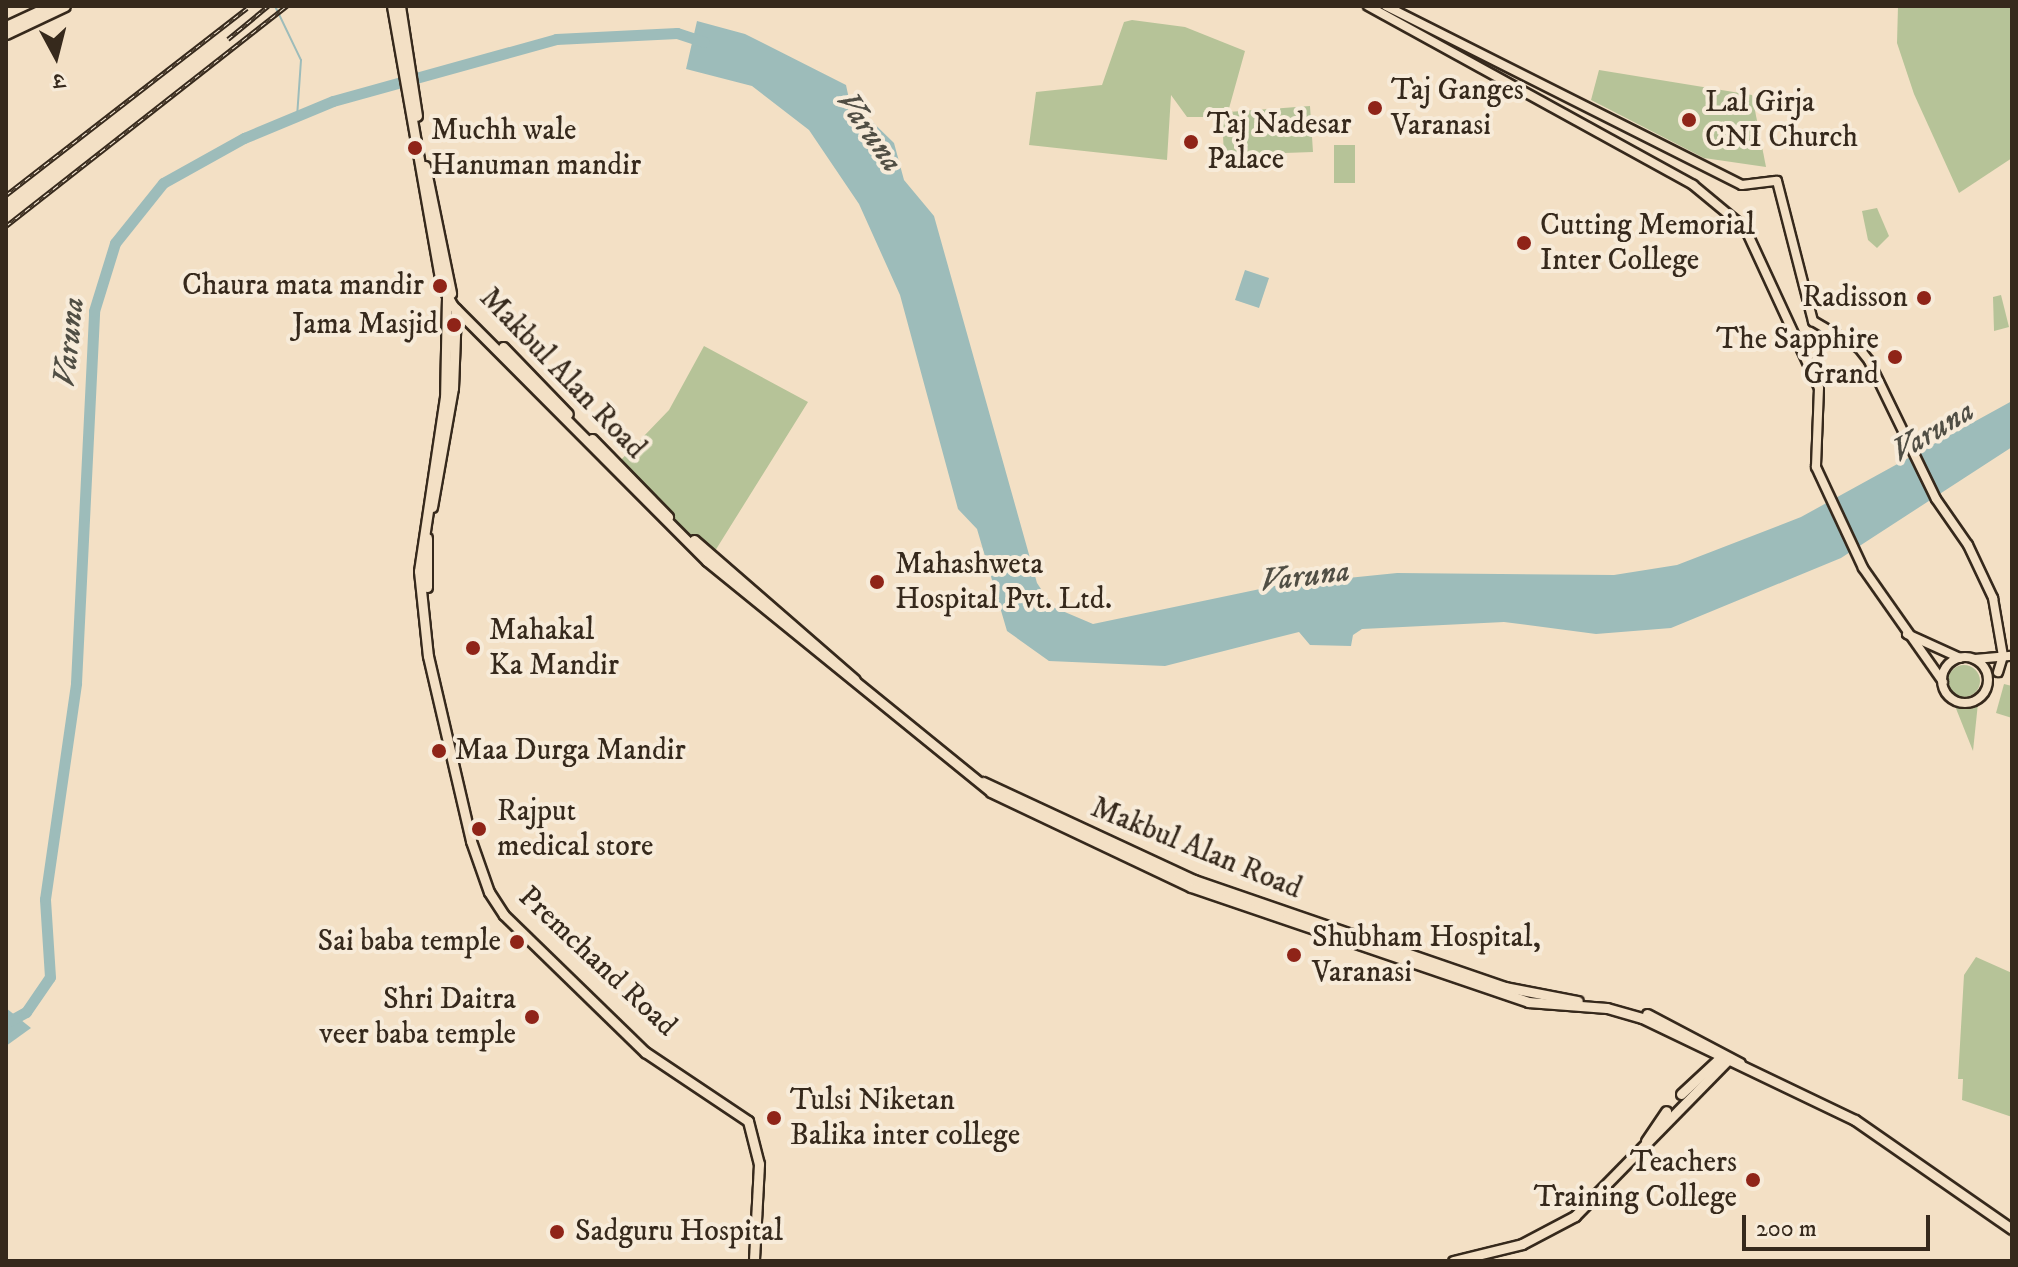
<!DOCTYPE html>
<html>
<head>
<meta charset="utf-8">
<style>
  body { margin:0 }
  #map { position:relative; width:2018px; height:1267px; overflow:hidden; background:#f3e0c5; font-family:"IM FELL DW Pica","Noto Serif Devanagari",serif }
  div>[style] { position:absolute }
  [style*='--x'] { left:calc(var(--x)*1px); top:calc(var(--y)*1px); width:calc(var(--w)*1px); rotate:calc(var(--a)*1deg) }
  .green>* { inset:0; background:#b6c398 }
  .round { border-radius:50% }
  .water>* { inset:0; background:#9dbcba }
  .stream>* { height:2px; margin:-1px; padding:0 1px; transform-origin:1px; border-radius:1px; background:#9dbcba }
  .river>* { height:11px; margin:-5.5px; padding:0 5.5px; transform-origin:5.5px; border-radius:5.5px; background:#9dbcba }
  .roads { filter:drop-shadow(2px 0 #36291c) drop-shadow(-2px 0 #36291c) drop-shadow(0 2px #36291c) drop-shadow(0 -2px #36291c) }
  .major>* { height:8px; margin:-4px; padding:0 4px; transform-origin:4px; border-radius:4px; background:#f3e0c5 }
  .major>.ring { margin:-4px; padding:0; box-sizing:content-box; background:none; border:8px solid #f3e0c5; border-radius:50% }
  .highway>* { height:9px; margin:-4.5px; padding:0 4.5px; transform-origin:4.5px; border-radius:4.5px; background:#f3e0c5 }
  .rail>* { height:5px; margin-top:-2.5px; transform-origin:0; background:repeating-linear-gradient(90deg,#f7ebd9 0 6px,#36291c 0 12px); box-sizing:border-box; border-block:2px solid #36291c }
  .dots>* { width:22px; height:22px; translate:-50% -50%; box-sizing:border-box; border:4px solid #f7ebd9; border-radius:50% }
  span { translate:-50% -50%; white-space:nowrap; text-align:center; line-height:1.15; -webkit-text-stroke:8px #f7ebd9; paint-order:stroke }
  .poi-label { font-size:30px; color:#36291c }
  .left { translate:0 -50%; text-align:left }
  .right { translate:-100% -50%; text-align:right }
  .street-label { font-size:30px; color:#36291c }
  .water-label { font-size:32px; color:#504e44; font-style:italic }
  .frame { position:absolute; inset:0; border:8px solid #36291c; pointer-events:none }
  .north { position:absolute; left:16px; top:16px; width:80px; height:80px; -webkit-text-stroke:6px #f7ebd9; paint-order:stroke; rotate:173deg; font-size:22px; font-weight:700; line-height:32px; text-align:center; color:#36291c }
  .north::after { content:''; display:block; margin:auto; width:28px; height:36px; background:#36291c; clip-path:polygon(50% 0,100% 100%,50% 72%,0 100%) }
  .scale { position:absolute; left:1742px; top:1215px; width:188px; height:36px; box-sizing:border-box; border:4px solid #36291c; border-top:0; padding-left:10px; font-size:24px; line-height:28px; white-space:nowrap; color:#36291c; -webkit-text-stroke:6px #f7ebd9; paint-order:stroke }
</style>
</head>
<body>
<div id="map">
  <div class="green">
    <div style="clip-path:polygon(1898px 6px,2012px 6px,2012px 158px,1959px 193px,1914px 94px,1897px 43px)"></div>
    <div style="clip-path:polygon(1132px 20px,1185px 27px,1245px 51px,1228px 112px,1310px 106px,1313px 152px,1224px 155px,1222px 117px,1187px 117px,1171px 95px,1167px 160px,1029px 145px,1036px 92px,1102px 85px,1124px 22px)"></div>
    <div style="clip-path:polygon(1599px 70px,1752px 95px,1766px 167px,1704px 158px,1591px 100px)"></div>
    <div style="clip-path:polygon(1334px 145px,1355px 145px,1355px 183px,1334px 183px)"></div>
    <div style="clip-path:polygon(1877px 208px,1889px 236px,1877px 248px,1868px 240px,1862px 211px)"></div>
    <div style="clip-path:polygon(2001px 295px,2009px 327px,1994px 331px,1993px 297px)"></div>
    <div style="clip-path:polygon(704px 346px,808px 402px,710px 559px,618px 463px,669px 410px)"></div>
    <div class="round" style="left:1948px;top:665px;width:32px;height:32px"></div>
    <div style="clip-path:polygon(2004px 684px,2012px 686px,2012px 718px,1996px 713px)"></div>
    <div style="clip-path:polygon(1978px 703px,1973px 751px,1955px 706px)"></div>
    <div style="clip-path:polygon(1976px 957px,2012px 973px,2012px 1117px,1962px 1100px,1963px 1079px,1958px 1079px,1964px 975px)"></div>
  </div>
  <div class="water">
    <div style="clip-path:polygon(697px 21px,745px 34px,846px 85px,849px 99px,894px 143px,904px 180px,934px 216px,1037px 583px,1053px 607px,1093px 624px,1279px 585px,1397px 573px,1614px 575px,1677px 565px,1801px 517px,2012px 401px,2012px 447px,1841px 558px,1671px 628px,1596px 634px,1504px 622px,1362px 629px,1353px 635px,1351px 646px,1310px 645px,1299px 632px,1165px 666px,1049px 661px,1007px 631px,977px 529px,958px 509px,900px 295px,859px 204px,809px 130px,752px 86px,686px 69px)"></div>
    <div style="clip-path:polygon(1245px 270px,1269px 278px,1259px 308px,1235px 300px)"></div>
    <div style="clip-path:polygon(6px 1008px,31px 1028px,6px 1046px)"></div>
  </div>
  <div class="stream">
    <div style="--x:275;--y:6;--w:60;--a:64.3"></div>
    <div style="--x:301;--y:60;--w:57;--a:94"></div>
  </div>
  <div class="river">
    <div style="--x:6;--y:1023;--w:23;--a:-29"></div>
    <div style="--x:26;--y:1012;--w:42;--a:-55.6"></div>
    <div style="--x:50;--y:977;--w:78;--a:-93.7"></div>
    <div style="--x:45;--y:899;--w:218;--a:-81.8"></div>
    <div style="--x:76;--y:683;--w:372;--a:-87.2"></div>
    <div style="--x:94;--y:311;--w:71;--a:-72.8"></div>
    <div style="--x:115;--y:243;--w:77;--a:-51.3"></div>
    <div style="--x:163;--y:183;--w:93;--a:-29.1"></div>
    <div style="--x:244;--y:138;--w:96;--a:-22.6"></div>
    <div style="--x:333;--y:101;--w:231;--a:-15.5"></div>
    <div style="--x:556;--y:39;--w:121;--a:-2.8"></div>
    <div style="--x:677;--y:33;--w:28;--a:18"></div>
  </div>
  <div class="roads">
    <div class="major">
      <div style="--x:1368;--y:6;--w:371;--a:28.8"></div>
      <div style="--x:1693;--y:185;--w:67;--a:39.6"></div>
      <div style="--x:1745;--y:228;--w:176;--a:65.2"></div>
      <div style="--x:1819;--y:388;--w:79;--a:92.2"></div>
      <div style="--x:1816;--y:467;--w:111;--a:65"></div>
      <div style="--x:1863;--y:568;--w:139;--a:54.9"></div>
      <div style="--x:1386;--y:6;--w:398;--a:26.7"></div>
      <div style="--x:1742;--y:185;--w:35;--a:-7"></div>
      <div style="--x:1777;--y:181;--w:145;--a:75.6"></div>
      <div style="--x:1813;--y:321;--w:53;--a:30.4"></div>
      <div style="--x:1859;--y:348;--w:16;--a:52"></div>
      <div style="--x:1869;--y:361;--w:153;--a:64.1"></div>
      <div style="--x:1936;--y:499;--w:56;--a:55.2"></div>
      <div style="--x:1968;--y:545;--w:59;--a:64.7"></div>
      <div style="--x:1993;--y:598;--w:59;--a:80.2"></div>
      <div style="--x:2003;--y:656;--w:17;--a:107"></div>
      <div style="--x:1907;--y:634;--w:58;--a:24.4"></div>
      <div class="ring" style="left:1942px;top:657px;width:38px;height:38px"></div>
      <div style="--x:1975;--y:659;--w:37;--a:-5"></div>
    </div>
    <div class="highway">
      <div style="--x:392;--y:6;--w:282;--a:80"></div>
      <div style="--x:441;--y:284;--w:24;--a:62"></div>
      <div style="--x:452;--y:305;--w:361;--a:45.1"></div>
      <div style="--x:707;--y:561;--w:366;--a:39.1"></div>
      <div style="--x:991;--y:792;--w:221;--a:25.4"></div>
      <div style="--x:1191;--y:887;--w:356;--a:18.8"></div>
      <div style="--x:1528;--y:1002;--w:79;--a:4.3"></div>
      <div style="--x:1607;--y:1008;--w:36;--a:16"></div>
      <div style="--x:1642;--y:1018;--w:236;--a:25.6"></div>
      <div style="--x:1855;--y:1120;--w:191;--a:34.8"></div>
      <div style="--x:400;--y:6;--w:111;--a:81.2"></div>
      <div style="--x:6;--y:26;--w:47;--a:-24.9"></div>
      <div style="--x:6;--y:34;--w:65;--a:-25.4"></div>
      <div style="--x:425;--y:166;--w:130;--a:78.4"></div>
      <div style="--x:447;--y:297;--w:100;--a:91.1"></div>
      <div style="--x:445;--y:397;--w:176;--a:98.5"></div>
      <div style="--x:419;--y:571;--w:85;--a:84"></div>
      <div style="--x:428;--y:656;--w:190;--a:76.9"></div>
      <div style="--x:471;--y:841;--w:54;--a:70.6"></div>
      <div style="--x:489;--y:892;--w:27;--a:57"></div>
      <div style="--x:504;--y:915;--w:197;--a:44.2"></div>
      <div style="--x:645;--y:1052;--w:124;--a:33.8"></div>
      <div style="--x:748;--y:1121;--w:44;--a:75.7"></div>
      <div style="--x:759;--y:1164;--w:97;--a:93"></div>
      <div style="--x:503;--y:347;--w:93;--a:45.9"></div>
      <div style="--x:592;--y:439;--w:109;--a:45.7"></div>
      <div style="--x:432;--y:507;--w:121;--a:-80"></div>
      <div style="--x:453;--y:388;--w:79;--a:-87.8"></div>
      <div style="--x:694;--y:540;--w:213;--a:41"></div>
      <div style="--x:427;--y:587;--w:49;--a:-90"></div>
      <div style="--x:983;--y:782;--w:233;--a:24.9"></div>
      <div style="--x:1194;--y:880;--w:329;--a:19"></div>
      <div style="--x:1505;--y:987;--w:74;--a:10.9"></div>
      <div style="--x:1647;--y:1014;--w:105;--a:27.8"></div>
      <div style="--x:1681;--y:1094;--w:57;--a:-42.9"></div>
      <div style="--x:1646;--y:1141;--w:36;--a:-56"></div>
      <div style="--x:1453;--y:1261;--w:71;--a:-13.8"></div>
      <div style="--x:1522;--y:1244;--w:60;--a:-27.8"></div>
      <div style="--x:1575;--y:1216;--w:220;--a:-45.6"></div>
    </div>
  </div>
  <div class="rail">
    <div style="--x:228;--y:39;--w:52;--a:-39.5"></div>
    <div style="--x:6;--y:195;--w:305;--a:-37.8"></div>
    <div style="--x:6;--y:226;--w:357;--a:-38.1"></div>
  </div>
  <div class="dots">
    <div style="left:1375px;top:108px;background:#8f2418"></div>
    <div style="left:1689px;top:120px;background:#8f2418"></div>
    <div style="left:1191px;top:142px;background:#8f2418"></div>
    <div style="left:415px;top:148px;background:#8f2418"></div>
    <div style="left:1524px;top:243px;background:#8f2418"></div>
    <div style="left:440px;top:286px;background:#8f2418"></div>
    <div style="left:1924px;top:298px;background:#8f2418"></div>
    <div style="left:454px;top:325px;background:#8f2418"></div>
    <div style="left:1895px;top:357px;background:#8f2418"></div>
    <div style="left:877px;top:582px;background:#8f2418"></div>
    <div style="left:473px;top:648px;background:#8f2418"></div>
    <div style="left:439px;top:751px;background:#8f2418"></div>
    <div style="left:479px;top:829px;background:#8f2418"></div>
    <div style="left:517px;top:942px;background:#8f2418"></div>
    <div style="left:1294px;top:955px;background:#8f2418"></div>
    <div style="left:532px;top:1017px;background:#8f2418"></div>
    <div style="left:774px;top:1118px;background:#8f2418"></div>
    <div style="left:1753px;top:1180px;background:#8f2418"></div>
    <div style="left:557px;top:1232px;background:#8f2418"></div>
  </div>
  <div class="poi-label">
    <span class="left" style="left:1391px;top:108px">Taj Ganges<br>Varanasi</span>
    <span class="left" style="left:1705px;top:120px">Lal Girja<br>CNI Church</span>
    <span class="left" style="left:1207px;top:142px">Taj Nadesar<br>Palace</span>
    <span class="left" style="left:431px;top:148px">Muchh wale<br>Hanuman mandir</span>
    <span class="left" style="left:1540px;top:243px">Cutting Memorial<br>Inter College</span>
    <span class="right" style="left:424px;top:286px">Chaura mata mandir</span>
    <span class="right" style="left:1908px;top:298px">Radisson</span>
    <span class="right" style="left:438px;top:325px">Jama Masjid</span>
    <span class="right" style="left:1879px;top:357px">The Sapphire<br>Grand</span>
    <span class="left" style="left:895px;top:582px">Mahashweta<br>Hospital Pvt. Ltd.</span>
    <span class="left" style="left:489px;top:648px">Mahakal<br>Ka Mandir</span>
    <span class="left" style="left:455px;top:751px">Maa Durga Mandir</span>
    <span class="left" style="left:497px;top:829px">Rajput<br>medical store</span>
    <span class="left" style="left:1312px;top:955px">Shubham Hospital,<br>Varanasi</span>
    <span class="right" style="left:501px;top:942px">Sai baba temple</span>
    <span class="right" style="left:516px;top:1017px">Shri Daitra<br>veer baba temple</span>
    <span class="left" style="left:790px;top:1118px">Tulsi Niketan<br>Balika inter college</span>
    <span class="right" style="left:1737px;top:1180px">Teachers<br>Training College</span>
    <span class="left" style="left:575px;top:1232px">Sadguru Hospital</span>
  </div>
  <div class="street-label">
    <span style="left:562px;top:374px;rotate:46deg">Makbul Alan Road</span>
    <span style="left:1196px;top:849px;rotate:22deg">Makbul Alan Road</span>
    <span style="left:597px;top:962px;rotate:43deg">Premchand Road</span>
  </div>
  <div class="water-label">
    <span style="left:869px;top:132px;rotate:55deg">Varuna</span>
    <span style="left:70px;top:342px;rotate:-84deg">Varuna</span>
    <span style="left:1933px;top:432px;rotate:-31deg">Varuna</span>
    <span style="left:1305px;top:577px;rotate:-7deg">Varuna</span>
  </div>
  <div class="frame"></div>
  <div class="north">उ</div>
  <div class="scale">200 m</div>
</div>
</body>
</html>
